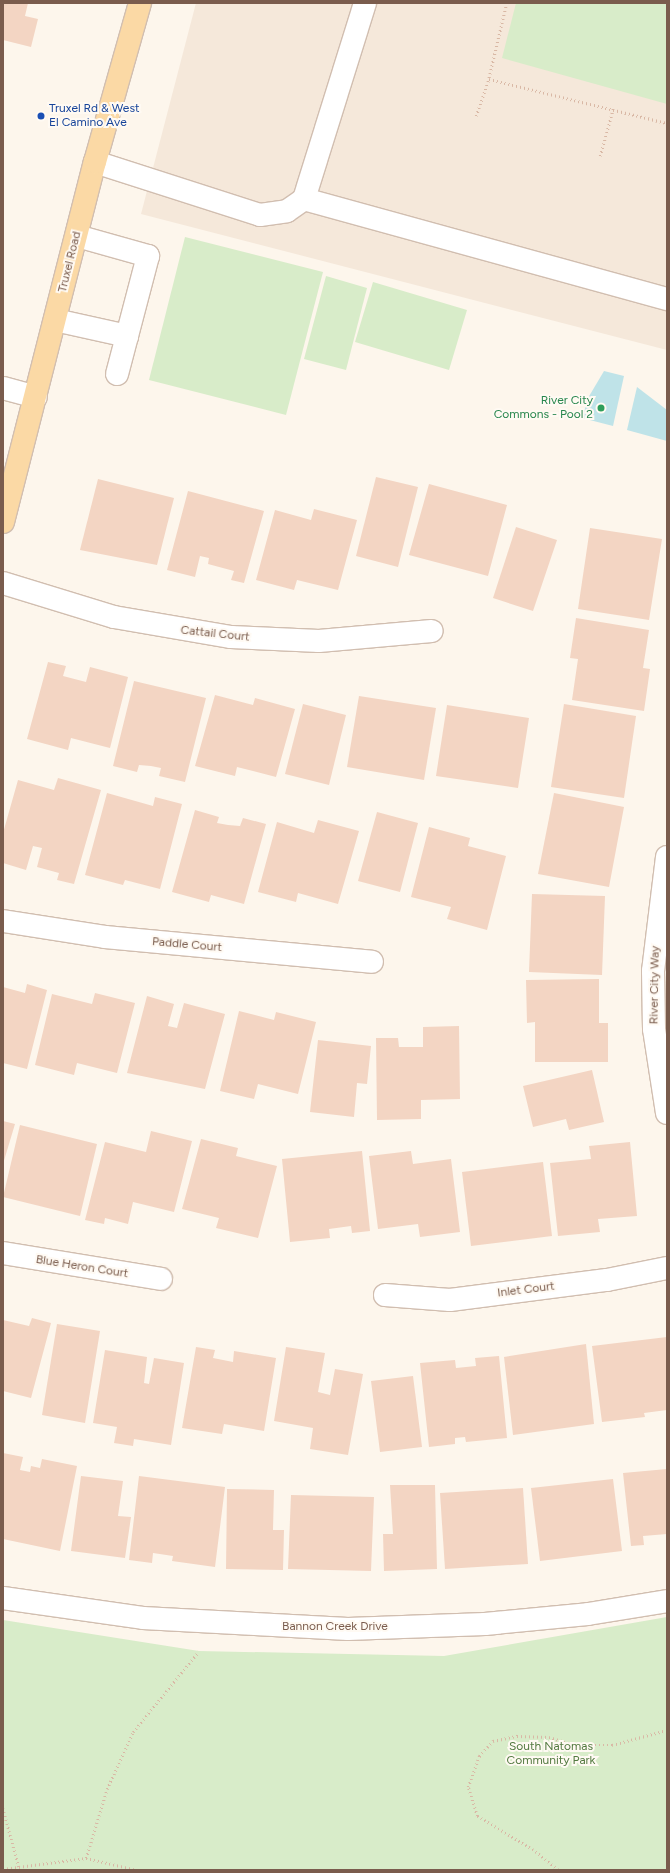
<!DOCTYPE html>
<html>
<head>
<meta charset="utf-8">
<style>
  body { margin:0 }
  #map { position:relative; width:670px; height:1873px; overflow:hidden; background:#fdf6ec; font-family:Figtree,sans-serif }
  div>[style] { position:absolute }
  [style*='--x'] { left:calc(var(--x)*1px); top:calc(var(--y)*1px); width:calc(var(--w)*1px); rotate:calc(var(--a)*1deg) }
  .residential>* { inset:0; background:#f5e8da }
  .green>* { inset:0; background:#d8ecc9 }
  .water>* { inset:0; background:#bfe3e8 }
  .building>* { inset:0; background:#f3d5c3 }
  .path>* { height:2.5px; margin-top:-1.25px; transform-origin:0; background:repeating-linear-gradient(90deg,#d9b8a5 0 1px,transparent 0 4px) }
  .roads { filter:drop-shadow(1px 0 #d1beb0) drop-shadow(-1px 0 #d1beb0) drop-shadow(0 1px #d1beb0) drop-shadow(0 -1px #d1beb0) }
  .minor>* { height:22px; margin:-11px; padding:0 11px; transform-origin:11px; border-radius:11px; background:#fff }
  .major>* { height:22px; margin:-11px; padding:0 11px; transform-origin:11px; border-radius:11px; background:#fbd9a5 }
  .dots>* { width:11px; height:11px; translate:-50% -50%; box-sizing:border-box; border:2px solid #fffaf3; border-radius:50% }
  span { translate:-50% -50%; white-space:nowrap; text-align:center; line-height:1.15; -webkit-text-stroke:4px #fffaf3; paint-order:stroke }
  .transit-label { font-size:12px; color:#164399 }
  .left { translate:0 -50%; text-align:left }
  .street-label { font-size:12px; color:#7a5c4d }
  .leisure-label { font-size:12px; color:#27864d }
  .right { translate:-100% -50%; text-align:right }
  .park-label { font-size:12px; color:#537a41 }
  .frame { position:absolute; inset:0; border:4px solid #7a5c4d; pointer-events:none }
</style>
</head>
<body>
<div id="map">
  <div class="residential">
    <div style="clip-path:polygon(196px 3px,667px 3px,667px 350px,141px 214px)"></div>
  </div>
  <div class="green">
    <div style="clip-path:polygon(516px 3px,667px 3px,667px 104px,502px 58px)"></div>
    <div style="clip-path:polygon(185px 237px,323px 272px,286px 415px,149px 380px)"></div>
    <div style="clip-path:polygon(326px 276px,367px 288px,346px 370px,304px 359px)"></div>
    <div style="clip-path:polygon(373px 282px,467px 310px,449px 370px,355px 342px)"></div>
    <div style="clip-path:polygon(667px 1617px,667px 1870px,3px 1870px,3px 1620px,199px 1651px,444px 1656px)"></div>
  </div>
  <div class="water">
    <div style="clip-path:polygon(604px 371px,624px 376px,613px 426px,582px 418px,588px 398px)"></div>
    <div style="clip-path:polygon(637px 387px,667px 410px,667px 441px,627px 430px)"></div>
  </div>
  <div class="building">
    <div style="clip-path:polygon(3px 3px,28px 3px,25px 16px,38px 19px,31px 47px,3px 40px)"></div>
    <div style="clip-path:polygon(376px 477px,418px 487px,398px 567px,356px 556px)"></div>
    <div style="clip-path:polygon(98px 479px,174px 498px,157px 565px,80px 550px)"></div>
    <div style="clip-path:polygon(429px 484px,507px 505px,488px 576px,409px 555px)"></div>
    <div style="clip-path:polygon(188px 491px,264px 511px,244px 583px,231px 580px,234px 571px,208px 564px,209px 558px,200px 556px,195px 577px,167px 570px)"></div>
    <div style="clip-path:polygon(314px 509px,357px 520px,338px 590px,297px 580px,294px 590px,256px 580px,275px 510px,311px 520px)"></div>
    <div style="clip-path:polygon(516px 527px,557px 540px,533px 611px,493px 598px)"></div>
    <div style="clip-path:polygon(590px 528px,662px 539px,649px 620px,578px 609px)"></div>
    <div style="clip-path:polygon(576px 618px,649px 630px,643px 668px,650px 669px,644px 711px,572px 700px,578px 659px,570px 658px)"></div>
    <div style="clip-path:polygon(48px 662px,66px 666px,63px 676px,86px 682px,90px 667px,128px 677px,110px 748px,71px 738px,68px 750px,27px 739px)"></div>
    <div style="clip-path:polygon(134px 681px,206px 698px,185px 782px,159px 776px,161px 768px,151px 766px,139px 765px,137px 772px,113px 766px)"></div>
    <div style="clip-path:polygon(215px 695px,253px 705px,255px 698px,295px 709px,276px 777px,237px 767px,235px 776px,195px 766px)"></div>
    <div style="clip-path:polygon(359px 696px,436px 708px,424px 780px,347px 767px)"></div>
    <div style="clip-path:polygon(303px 704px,346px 715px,329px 785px,285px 774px)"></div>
    <div style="clip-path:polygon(564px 704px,636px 716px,624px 798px,551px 787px)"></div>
    <div style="clip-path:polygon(447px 705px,529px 718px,518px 788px,436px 776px)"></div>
    <div style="clip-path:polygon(58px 778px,101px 790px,74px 884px,57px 880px,59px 873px,37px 867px,42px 848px,33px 846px,26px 870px,3px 863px,3px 833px,18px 780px,54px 790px)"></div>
    <div style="clip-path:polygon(107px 793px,153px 806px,155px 797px,182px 804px,160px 889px,125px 880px,123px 885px,85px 875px)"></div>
    <div style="clip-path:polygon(554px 793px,624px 807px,609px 887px,538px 874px)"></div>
    <div style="clip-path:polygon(195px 810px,219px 817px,217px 823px,228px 825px,240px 826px,243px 818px,266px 824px,244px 904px,211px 895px,209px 902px,172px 892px)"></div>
    <div style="clip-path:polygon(377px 812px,418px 823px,400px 892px,358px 881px)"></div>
    <div style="clip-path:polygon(318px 820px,359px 831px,338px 904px,298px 893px,296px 902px,258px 892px,277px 822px,314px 833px)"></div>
    <div style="clip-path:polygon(429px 827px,470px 838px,468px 846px,506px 856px,487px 930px,447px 919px,451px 907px,411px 897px)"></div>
    <div style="clip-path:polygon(532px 894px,605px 896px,602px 975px,529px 972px)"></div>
    <div style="clip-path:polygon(599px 979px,599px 1023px,608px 1023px,608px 1062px,535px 1062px,535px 1022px,527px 1023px,526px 980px)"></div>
    <div style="clip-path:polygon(27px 984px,47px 990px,27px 1069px,3px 1063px,3px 987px,25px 993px)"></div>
    <div style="clip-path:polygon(95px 993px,135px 1003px,117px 1073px,77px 1063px,74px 1075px,35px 1065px,52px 994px,92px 1004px)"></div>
    <div style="clip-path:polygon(147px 996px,174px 1004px,168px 1026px,177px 1028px,184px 1003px,225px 1014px,205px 1089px,127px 1073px)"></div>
    <div style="clip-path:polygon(239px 1011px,274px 1020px,276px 1012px,316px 1022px,298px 1094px,258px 1084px,254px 1099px,220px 1091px)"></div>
    <div style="clip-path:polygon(459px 1026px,460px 1099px,421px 1100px,421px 1119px,377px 1120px,376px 1038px,398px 1038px,399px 1047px,423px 1047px,423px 1027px)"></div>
    <div style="clip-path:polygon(318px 1040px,371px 1046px,367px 1084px,357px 1083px,354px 1117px,310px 1112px)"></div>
    <div style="clip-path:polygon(592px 1070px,604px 1122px,569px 1130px,566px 1119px,533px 1127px,523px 1086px)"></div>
    <div style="clip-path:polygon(3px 1121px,15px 1124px,3px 1164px)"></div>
    <div style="clip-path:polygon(20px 1125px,97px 1144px,80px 1216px,3px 1197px)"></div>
    <div style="clip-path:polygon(151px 1131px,192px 1141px,174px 1212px,133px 1202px,128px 1224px,105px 1218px,104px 1224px,85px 1220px,105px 1142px,146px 1152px)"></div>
    <div style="clip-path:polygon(201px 1139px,238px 1148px,236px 1156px,277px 1166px,258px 1238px,216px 1228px,219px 1218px,182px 1209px)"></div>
    <div style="clip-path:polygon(630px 1142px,637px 1216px,598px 1219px,600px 1232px,558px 1236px,550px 1163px,591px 1159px,589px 1146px)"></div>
    <div style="clip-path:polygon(362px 1151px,370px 1231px,352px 1233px,351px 1226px,329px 1229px,330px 1238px,290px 1242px,282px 1159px)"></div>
    <div style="clip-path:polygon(411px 1151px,413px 1164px,451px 1159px,460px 1232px,420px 1237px,418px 1224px,378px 1229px,369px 1156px)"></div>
    <div style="clip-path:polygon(543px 1162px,552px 1236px,471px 1246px,462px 1172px)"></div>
    <div style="clip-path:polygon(32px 1318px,51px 1323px,31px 1398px,3px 1391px,3px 1320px,29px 1326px)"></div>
    <div style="clip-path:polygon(57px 1324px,100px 1331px,85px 1423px,42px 1415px)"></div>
    <div style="clip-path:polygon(667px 1337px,667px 1410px,644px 1413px,645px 1417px,602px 1422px,592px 1346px)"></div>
    <div style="clip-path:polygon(586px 1344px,594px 1424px,513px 1435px,504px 1357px)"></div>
    <div style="clip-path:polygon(196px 1347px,215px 1350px,213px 1358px,233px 1362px,234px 1351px,276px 1358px,264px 1431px,224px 1424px,222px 1434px,182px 1428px)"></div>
    <div style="clip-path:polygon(286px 1347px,325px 1353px,318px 1392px,330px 1395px,335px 1369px,363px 1374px,348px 1455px,310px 1449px,313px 1428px,274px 1421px)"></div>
    <div style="clip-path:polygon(105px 1350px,147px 1357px,144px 1383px,149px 1384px,154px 1358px,184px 1363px,171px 1445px,134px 1439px,133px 1446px,114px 1443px,117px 1427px,93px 1423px)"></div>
    <div style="clip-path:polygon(499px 1356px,507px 1438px,466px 1442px,465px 1437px,455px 1438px,455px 1444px,429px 1447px,420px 1363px,455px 1360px,456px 1368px,476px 1366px,475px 1358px)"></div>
    <div style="clip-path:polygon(413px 1376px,422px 1447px,380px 1452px,371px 1381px)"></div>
    <div style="clip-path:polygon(3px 1453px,23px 1457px,20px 1470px,30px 1472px,31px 1466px,40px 1468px,42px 1459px,77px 1466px,60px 1551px,3px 1539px)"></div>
    <div style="clip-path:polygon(667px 1469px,667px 1534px,643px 1536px,644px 1545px,631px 1546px,623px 1473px)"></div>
    <div style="clip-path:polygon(81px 1476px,123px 1481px,118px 1516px,131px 1517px,125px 1558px,71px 1551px)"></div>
    <div style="clip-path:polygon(139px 1476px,225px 1487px,215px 1567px,172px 1561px,173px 1556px,153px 1553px,152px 1563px,129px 1560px)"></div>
    <div style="clip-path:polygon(613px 1479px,622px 1551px,540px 1561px,531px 1488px)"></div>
    <div style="clip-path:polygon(390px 1485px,435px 1485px,437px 1569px,384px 1571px,383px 1534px,393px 1534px)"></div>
    <div style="clip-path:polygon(523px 1488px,528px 1564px,445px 1569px,440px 1493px)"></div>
    <div style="clip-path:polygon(227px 1489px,274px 1490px,273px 1530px,284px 1530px,283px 1570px,226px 1569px)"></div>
    <div style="clip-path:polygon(291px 1495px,374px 1497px,371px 1571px,288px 1569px)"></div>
  </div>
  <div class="path">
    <div style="--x:507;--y:3;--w:78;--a:103.3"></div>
    <div style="--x:489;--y:79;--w:183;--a:13.9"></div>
    <div style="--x:476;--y:116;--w:39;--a:-71"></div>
    <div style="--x:600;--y:156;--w:49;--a:-74.5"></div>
    <div style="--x:3;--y:1808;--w:61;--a:74.8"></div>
    <div style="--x:86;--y:1858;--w:72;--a:-73.1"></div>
    <div style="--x:107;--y:1789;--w:63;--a:-65.5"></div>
    <div style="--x:133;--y:1732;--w:104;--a:-50.8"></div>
    <div style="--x:3;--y:1869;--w:84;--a:-7.5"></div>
    <div style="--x:86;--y:1858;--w:52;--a:13.2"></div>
    <div style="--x:558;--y:1870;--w:32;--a:-141"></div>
    <div style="--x:533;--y:1850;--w:66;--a:-148.7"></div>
    <div style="--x:477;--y:1816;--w:30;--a:-107"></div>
    <div style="--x:468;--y:1787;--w:33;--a:-70"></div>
    <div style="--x:479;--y:1756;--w:21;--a:-47"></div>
    <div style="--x:493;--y:1741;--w:25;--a:-12"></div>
    <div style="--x:517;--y:1736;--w:32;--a:2"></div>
    <div style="--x:549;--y:1737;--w:27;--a:17"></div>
    <div style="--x:575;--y:1745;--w:37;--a:0"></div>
    <div style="--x:612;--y:1745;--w:57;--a:-15.3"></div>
  </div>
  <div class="roads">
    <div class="minor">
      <div style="--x:95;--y:162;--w:173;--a:17.8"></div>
      <div style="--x:260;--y:215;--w:27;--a:-8"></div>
      <div style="--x:287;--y:211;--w:21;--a:-35"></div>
      <div style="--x:304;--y:199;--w:205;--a:-72.7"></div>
      <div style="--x:304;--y:199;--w:377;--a:15.4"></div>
      <div style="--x:77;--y:236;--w:74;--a:15.7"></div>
      <div style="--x:148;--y:256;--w:122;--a:104.7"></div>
      <div style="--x:55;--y:320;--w:74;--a:12.5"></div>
      <div style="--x:3;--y:388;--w:34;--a:15"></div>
      <div style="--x:3;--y:583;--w:116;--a:17"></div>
      <div style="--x:114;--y:617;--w:119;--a:9.7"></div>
      <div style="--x:231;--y:637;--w:88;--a:2.6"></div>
      <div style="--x:319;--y:641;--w:113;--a:-5.1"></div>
      <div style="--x:667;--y:857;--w:115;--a:97"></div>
      <div style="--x:653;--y:971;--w:58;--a:89"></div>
      <div style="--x:654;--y:1029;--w:85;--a:81.2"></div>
      <div style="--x:3;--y:921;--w:103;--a:8.9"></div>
      <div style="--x:105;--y:937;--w:268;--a:5.3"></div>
      <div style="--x:3;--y:1253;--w:160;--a:9.3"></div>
      <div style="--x:385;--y:1295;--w:65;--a:4.4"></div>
      <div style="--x:450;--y:1300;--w:158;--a:-7.3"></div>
      <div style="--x:607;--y:1280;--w:61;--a:-11.3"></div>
      <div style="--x:3;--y:1598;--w:141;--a:8.1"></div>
      <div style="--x:143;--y:1618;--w:205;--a:3.1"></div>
      <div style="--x:348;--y:1629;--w:137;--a:-2.1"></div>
      <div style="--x:485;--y:1624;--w:103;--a:-5.5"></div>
      <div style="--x:588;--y:1614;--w:80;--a:-9.3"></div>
    </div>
    <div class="major">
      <div style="--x:3;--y:522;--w:372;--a:-75.7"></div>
      <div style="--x:95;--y:162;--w:165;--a:-74.2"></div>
    </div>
  </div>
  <div class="dots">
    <div style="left:41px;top:116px;background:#1a4fb4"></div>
    <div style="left:601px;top:408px;background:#2e9e5b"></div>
  </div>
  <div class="transit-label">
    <span class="left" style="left:49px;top:116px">Truxel Rd &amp; West<br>El Camino Ave</span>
  </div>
  <div class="street-label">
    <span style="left:70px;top:262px;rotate:-76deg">Truxel Road</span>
    <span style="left:215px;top:634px;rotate:6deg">Cattail Court</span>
    <span style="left:187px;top:945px;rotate:5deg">Paddle Court</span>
    <span style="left:655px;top:985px;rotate:-89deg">River City Way</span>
    <span style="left:82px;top:1267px;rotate:9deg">Blue Heron Court</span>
    <span style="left:526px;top:1290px;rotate:-7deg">Inlet Court</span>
    <span style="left:335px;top:1627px">Bannon Creek Drive</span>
  </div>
  <div class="leisure-label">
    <span class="right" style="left:593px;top:408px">River City<br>Commons - Pool 2</span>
  </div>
  <div class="park-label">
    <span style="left:551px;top:1754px">South Natomas<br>Community Park</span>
  </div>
  <div class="frame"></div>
</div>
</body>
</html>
